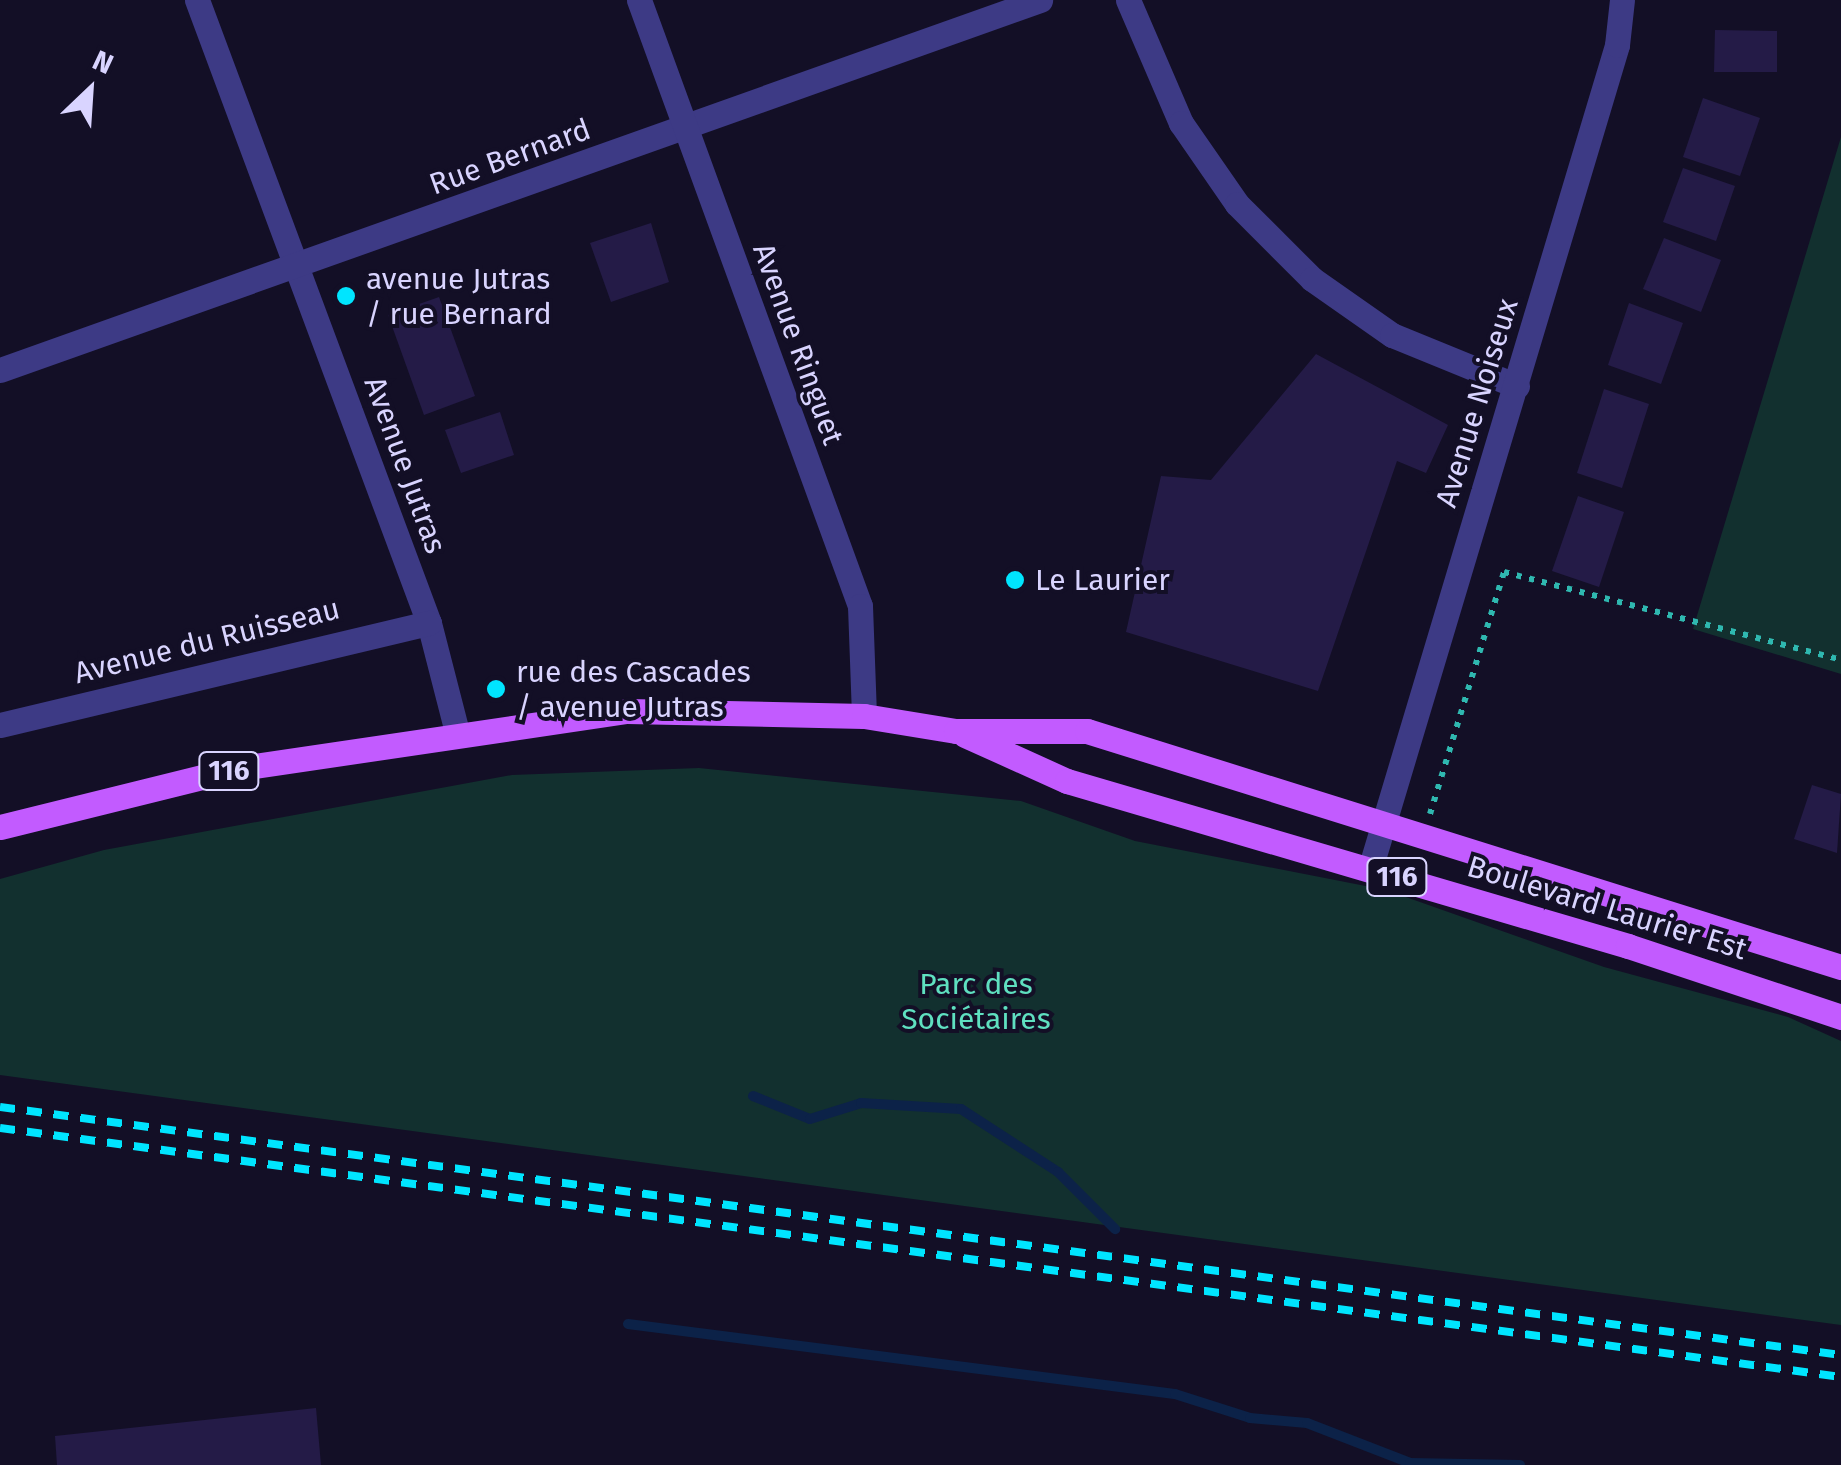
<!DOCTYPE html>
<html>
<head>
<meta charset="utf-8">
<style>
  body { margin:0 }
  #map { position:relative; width:1841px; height:1465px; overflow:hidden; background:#130f26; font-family:"Fira Sans",sans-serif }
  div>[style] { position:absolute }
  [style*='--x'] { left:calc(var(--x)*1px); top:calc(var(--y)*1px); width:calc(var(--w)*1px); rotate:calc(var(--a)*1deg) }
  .green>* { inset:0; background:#12302f }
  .stream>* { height:10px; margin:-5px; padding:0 5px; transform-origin:5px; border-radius:5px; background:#0c2248 }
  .building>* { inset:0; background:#241b47 }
  .path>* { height:6px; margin-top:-3px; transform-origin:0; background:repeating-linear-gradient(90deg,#2fb8b0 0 5px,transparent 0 13px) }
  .minor>* { height:25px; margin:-12.5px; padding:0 12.5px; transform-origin:12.5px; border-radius:12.5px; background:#3d3a85 }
  .tertiary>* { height:25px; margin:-12.5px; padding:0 12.5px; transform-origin:12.5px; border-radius:12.5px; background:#3d3a85 }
  .primary>* { height:25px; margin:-12.5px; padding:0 12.5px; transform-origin:12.5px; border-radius:12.5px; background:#c25bff }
  .rail>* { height:8px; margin-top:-4px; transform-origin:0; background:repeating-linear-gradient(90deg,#00e5ff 0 15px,transparent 0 27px) }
  .dots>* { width:28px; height:28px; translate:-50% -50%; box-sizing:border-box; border:5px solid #130f26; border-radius:50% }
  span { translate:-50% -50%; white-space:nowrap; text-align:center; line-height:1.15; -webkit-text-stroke:8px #130f26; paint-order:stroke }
  .shield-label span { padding:2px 8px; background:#130f26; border:2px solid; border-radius:8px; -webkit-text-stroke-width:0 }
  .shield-label { font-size:28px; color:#d9d4ff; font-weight:700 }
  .street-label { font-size:30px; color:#d9d4ff }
  .poi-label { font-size:30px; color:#d9d4ff }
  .left { translate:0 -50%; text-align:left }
  .park-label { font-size:30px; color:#5fe0c0 }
  .north { position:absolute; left:40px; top:40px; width:100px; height:100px; -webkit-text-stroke:8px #130f26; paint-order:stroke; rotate:25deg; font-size:28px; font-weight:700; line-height:40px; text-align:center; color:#d9d4ff }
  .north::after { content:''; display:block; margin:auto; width:35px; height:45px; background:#d9d4ff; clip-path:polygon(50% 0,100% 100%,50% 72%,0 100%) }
</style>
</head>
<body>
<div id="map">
  <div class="green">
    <div style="clip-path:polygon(1841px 137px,1841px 674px,1693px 629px)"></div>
    <div style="clip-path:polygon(699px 768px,1021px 801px,1135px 841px,1386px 890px,1604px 967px,1788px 1017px,1841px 1041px,1841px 1325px,0 1075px,0 879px,104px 850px,512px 775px)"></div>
  </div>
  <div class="stream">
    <div style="--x:753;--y:1096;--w:61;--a:22"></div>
    <div style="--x:810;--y:1119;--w:53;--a:-17.4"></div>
    <div style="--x:861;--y:1103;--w:100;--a:3.4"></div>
    <div style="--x:961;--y:1109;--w:116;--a:33"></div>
    <div style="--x:1058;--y:1172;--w:81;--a:45"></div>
    <div style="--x:628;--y:1324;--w:551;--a:7.29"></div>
    <div style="--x:1175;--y:1394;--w:79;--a:17.7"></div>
    <div style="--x:1250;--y:1418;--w:57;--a:5"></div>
    <div style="--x:1307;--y:1423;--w:110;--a:21.2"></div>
    <div style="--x:1410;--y:1463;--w:110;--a:1"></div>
  </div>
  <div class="building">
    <div style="clip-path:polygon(1715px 30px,1777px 31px,1777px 72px,1714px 72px)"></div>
    <div style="clip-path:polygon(1703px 98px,1760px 118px,1740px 176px,1683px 157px)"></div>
    <div style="clip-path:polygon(1683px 168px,1735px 186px,1716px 241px,1663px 222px)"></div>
    <div style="clip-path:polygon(651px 223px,669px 282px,611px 302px,590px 243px)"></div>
    <div style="clip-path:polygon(1664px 238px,1721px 260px,1701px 312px,1643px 289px)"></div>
    <div style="clip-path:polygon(439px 297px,475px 396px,424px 415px,388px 315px)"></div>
    <div style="clip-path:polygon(1629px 303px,1683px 323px,1661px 384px,1608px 365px)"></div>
    <div style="clip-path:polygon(1316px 354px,1448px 425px,1426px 473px,1397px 461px,1318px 691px,1126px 632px,1161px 476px,1211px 480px)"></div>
    <div style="clip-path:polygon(1604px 389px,1649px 404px,1622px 488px,1577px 473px)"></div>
    <div style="clip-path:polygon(500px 412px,514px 455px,461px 473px,445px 430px)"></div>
    <div style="clip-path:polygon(1578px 496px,1624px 512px,1599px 587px,1552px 571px)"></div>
    <div style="clip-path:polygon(1812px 785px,1841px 794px,1837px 853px,1794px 839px)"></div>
    <div style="clip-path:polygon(316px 1408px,321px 1465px,57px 1465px,55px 1436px)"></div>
  </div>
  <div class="path">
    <div style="--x:1430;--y:814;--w:253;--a:-73"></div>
    <div style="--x:1504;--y:572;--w:348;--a:14.6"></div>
  </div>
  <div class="minor">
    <div style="--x:197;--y:0;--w:665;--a:69.58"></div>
    <div style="--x:429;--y:623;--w:113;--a:75.6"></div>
    <div style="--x:1128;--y:0;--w:134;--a:66.7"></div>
    <div style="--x:1181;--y:123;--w:98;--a:55.3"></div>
    <div style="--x:1237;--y:204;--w:106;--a:45"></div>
    <div style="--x:1312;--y:279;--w:98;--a:35"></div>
    <div style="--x:1392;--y:335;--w:135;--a:22.2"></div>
    <div style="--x:0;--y:370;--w:1104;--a:-19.58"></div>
    <div style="--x:0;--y:725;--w:441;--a:-13.4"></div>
    <div style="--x:1370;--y:869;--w:860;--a:-73.31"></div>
    <div style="--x:1617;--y:45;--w:45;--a:-83.7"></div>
  </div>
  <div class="tertiary">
    <div style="--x:639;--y:0;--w:645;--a:69.96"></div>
    <div style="--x:860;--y:606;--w:110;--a:87.9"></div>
  </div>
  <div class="primary">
    <div style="--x:965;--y:735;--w:112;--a:24.3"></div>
    <div style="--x:1067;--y:781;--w:585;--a:16.39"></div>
    <div style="--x:1628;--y:946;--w:225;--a:18.4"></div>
    <div style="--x:0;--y:827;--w:241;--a:-13.9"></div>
    <div style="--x:234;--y:769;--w:397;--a:-8.4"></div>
    <div style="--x:627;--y:711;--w:237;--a:1.2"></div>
    <div style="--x:864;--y:716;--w:93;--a:9.3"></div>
    <div style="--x:956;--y:731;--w:131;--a:0"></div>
    <div style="--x:1087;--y:731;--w:790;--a:17.38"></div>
  </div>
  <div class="rail">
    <div style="--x:0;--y:1107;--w:1858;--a:7.67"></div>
    <div style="--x:0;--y:1128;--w:1858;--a:7.7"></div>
  </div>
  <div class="dots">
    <div style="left:346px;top:296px;background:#00e5ff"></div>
    <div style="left:1015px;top:580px;background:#00e5ff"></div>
    <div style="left:496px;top:689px;background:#00e5ff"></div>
  </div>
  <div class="shield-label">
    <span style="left:229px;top:771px">116</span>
    <span style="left:1397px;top:877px">116</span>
  </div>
  <div class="street-label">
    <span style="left:510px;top:157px;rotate:-20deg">Rue Bernard</span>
    <span style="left:798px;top:344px;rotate:70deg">Avenue Ringuet</span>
    <span style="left:1477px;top:403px;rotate:-73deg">Avenue Noiseux</span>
    <span style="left:405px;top:465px;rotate:70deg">Avenue Jutras</span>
    <span style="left:207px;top:641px;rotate:-14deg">Avenue du Ruisseau</span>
    <span style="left:1607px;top:908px;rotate:17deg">Boulevard Laurier Est</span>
  </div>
  <div class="poi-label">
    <span class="left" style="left:366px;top:296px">avenue Jutras<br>/ rue Bernard</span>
    <span class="left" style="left:1035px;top:580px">Le Laurier</span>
    <span class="left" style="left:516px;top:689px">rue des Cascades<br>/ avenue Jutras</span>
  </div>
  <div class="park-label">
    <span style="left:976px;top:1001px">Parc des<br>Sociétaires</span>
  </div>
  <div class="north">N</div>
</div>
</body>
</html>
